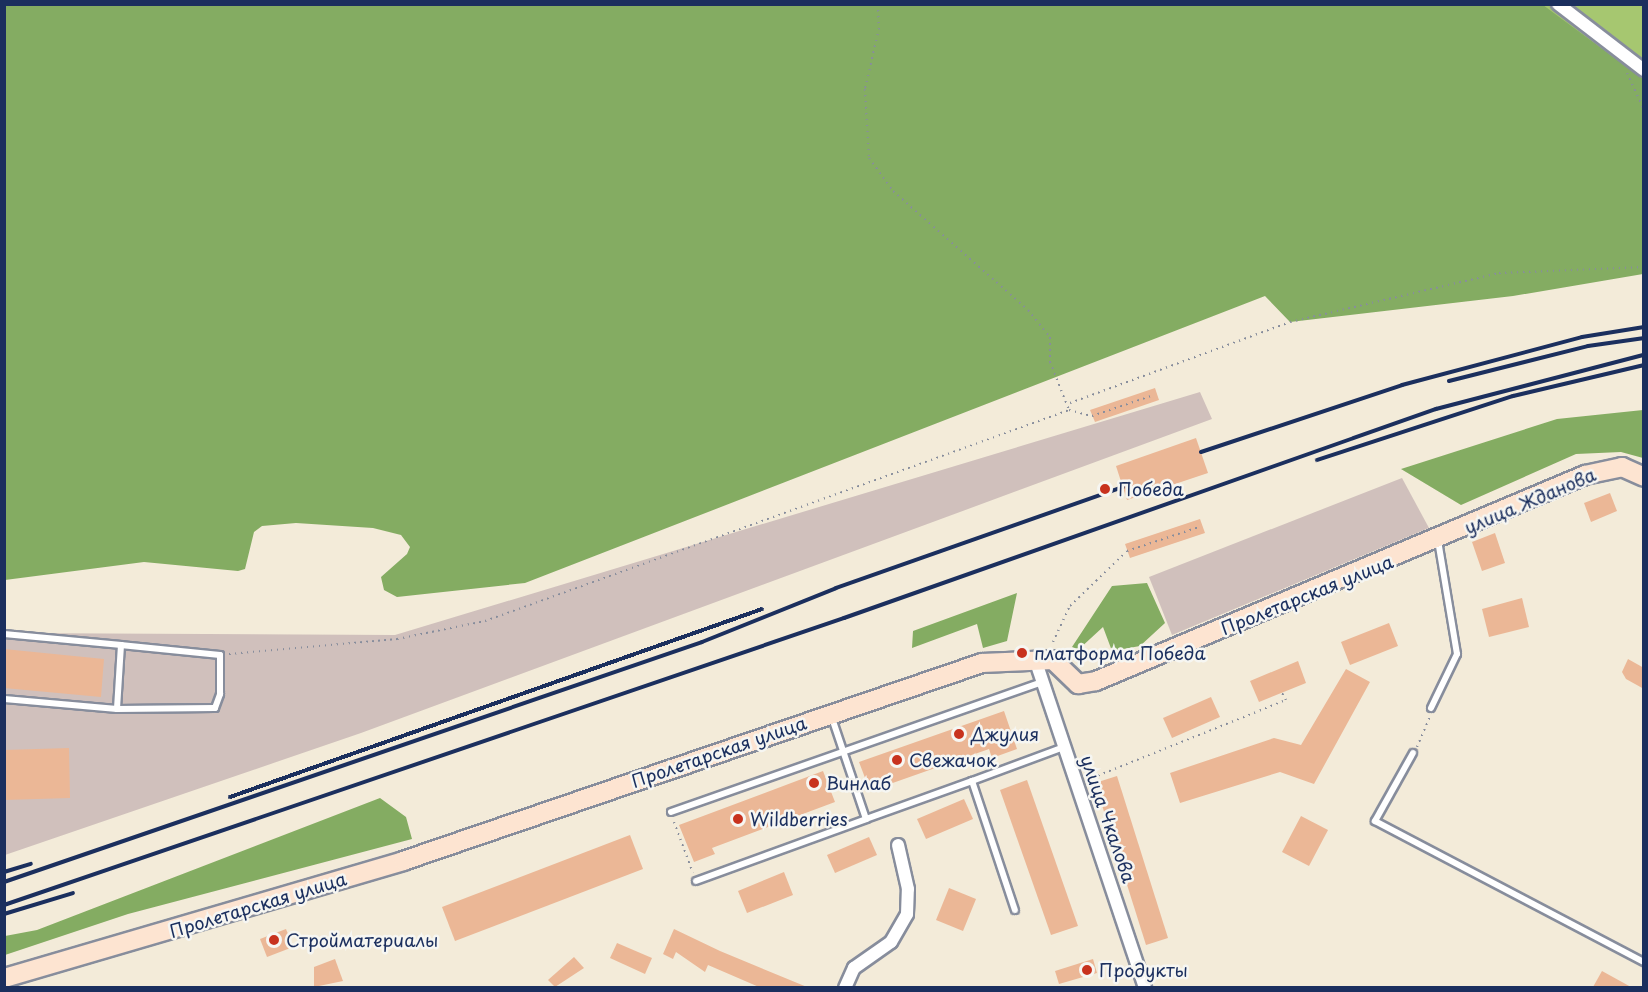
<!DOCTYPE html>
<html>
<head>
<meta charset="utf-8">
<style>
  body { margin:0 }
  #map { position:relative; width:1648px; height:992px; overflow:hidden; background:#f3ebd9; font-family:"Playpen Sans",sans-serif }
  div>[style] { position:absolute }
  [style*='--x'] { left:calc(var(--x)*1px); top:calc(var(--y)*1px); width:calc(var(--w)*1px); rotate:calc(var(--a)*1deg) }
  .industrial>* { inset:0; background:#d0c0bc }
  .green>* { inset:0; background:#a6c770 }
  .forest>* { inset:0; background:#84ac62 }
  .building>* { inset:0; background:#ebb796 }
  .path>* { height:2px; margin-top:-1px; transform-origin:0; background:repeating-linear-gradient(90deg,#878d9c 0 1.5px,transparent 0 6px) }
  .roads { filter:drop-shadow(2px 0 #878d9c) drop-shadow(-2px 0 #878d9c) drop-shadow(0 2px #878d9c) drop-shadow(0 -2px #878d9c) }
  .lane>* { height:6px; margin:-3px; padding:0 3px; transform-origin:3px; border-radius:3px; background:#fff }
  .street>* { height:12px; margin:-6px; padding:0 6px; transform-origin:6px; border-radius:6px; background:#fff }
  .secondary>* { height:18px; margin:-9px; padding:0 9px; transform-origin:9px; border-radius:9px; background:#fde4d1 }
  .rail>* { height:4px; margin:-2px; padding:0 2px; transform-origin:2px; border-radius:2px; background:#1b2f5e }
  .dots>* { width:16px; height:16px; translate:-50% -50%; box-sizing:border-box; border:3px solid #f6f6f2; border-radius:50% }
  span { translate:-50% -50%; white-space:nowrap; text-align:center; line-height:1.15; -webkit-text-stroke:5px #f6f6f2; paint-order:stroke }
  .poi-label { font-size:18px; color:#1b2f5e }
  .left { translate:0 -50%; text-align:left }
  .street-label { font-size:18px; color:#1b2f5e }
  .frame { position:absolute; inset:0; border:6px solid #1b2f5e; pointer-events:none }
</style>
</head>
<body>
<div id="map">
  <div class="industrial">
    <div style="clip-path:polygon(1200px 392px,1212px 419px,361px 733px,5px 855px,5px 633px,395px 635px)"></div>
    <div style="clip-path:polygon(1402px 478px,1429px 528px,1172px 635px,1149px 577px)"></div>
  </div>
  <div class="green">
    <div style="clip-path:polygon(1536px 5px,1643px 5px,1643px 85px)"></div>
  </div>
  <div class="forest">
    <div style="clip-path:polygon(1543px 5px,1643px 79px,1643px 274px,1513px 296px,1290px 322px,1265px 296px,525px 583px,397px 597px,384px 590px,381px 577px,407px 554px,410px 547px,401px 535px,373px 528px,296px 523px,262px 526px,254px 532px,245px 569px,238px 571px,144px 562px,5px 580px,5px 5px)"></div>
    <div style="clip-path:polygon(1643px 410px,1643px 458px,1621px 452px,1576px 454px,1461px 505px,1401px 469px,1557px 419px)"></div>
    <div style="clip-path:polygon(1147px 583px,1165px 623px,1140px 646px,1112px 651px,1103px 627px,1078px 650px,1072px 647px,1112px 586px)"></div>
    <div style="clip-path:polygon(1017px 593px,1007px 641px,983px 648px,977px 624px,912px 648px,913px 631px)"></div>
    <div style="clip-path:polygon(380px 798px,406px 817px,412px 839px,128px 914px,5px 955px,5px 936px,37px 930px)"></div>
  </div>
  <div class="building">
    <div style="clip-path:polygon(1155px 388px,1159px 400px,1095px 422px,1090px 410px)"></div>
    <div style="clip-path:polygon(1196px 438px,1208px 473px,1127px 500px,1116px 466px)"></div>
    <div style="clip-path:polygon(1610px 493px,1617px 511px,1591px 522px,1584px 503px)"></div>
    <div style="clip-path:polygon(1200px 519px,1205px 533px,1130px 558px,1125px 544px)"></div>
    <div style="clip-path:polygon(1495px 533px,1505px 563px,1482px 571px,1472px 542px)"></div>
    <div style="clip-path:polygon(1522px 598px,1529px 627px,1489px 637px,1482px 609px)"></div>
    <div style="clip-path:polygon(1389px 623px,1398px 646px,1350px 665px,1341px 642px)"></div>
    <div style="clip-path:polygon(4px 649px,104px 659px,101px 697px,4px 688px)"></div>
    <div style="clip-path:polygon(1628px 659px,1644px 668px,1644px 689px,1626px 679px,1622px 672px)"></div>
    <div style="clip-path:polygon(1298px 661px,1306px 683px,1259px 702px,1250px 681px)"></div>
    <div style="clip-path:polygon(1346px 669px,1370px 682px,1314px 784px,1280px 772px,1180px 803px,1170px 773px,1274px 738px,1301px 745px)"></div>
    <div style="clip-path:polygon(1211px 697px,1220px 717px,1172px 738px,1163px 718px)"></div>
    <div style="clip-path:polygon(1004px 711px,1017px 749px,992px 758px,989px 749px,870px 791px,859px 762px)"></div>
    <div style="clip-path:polygon(69px 748px,70px 798px,4px 800px,4px 750px)"></div>
    <div style="clip-path:polygon(823px 771px,835px 802px,712px 848px,715px 854px,694px 862px,679px 825px)"></div>
    <div style="clip-path:polygon(1117px 776px,1168px 938px,1146px 945px,1095px 783px)"></div>
    <div style="clip-path:polygon(1027px 780px,1078px 926px,1051px 935px,1000px 790px)"></div>
    <div style="clip-path:polygon(964px 799px,973px 819px,926px 839px,917px 819px)"></div>
    <div style="clip-path:polygon(1301px 816px,1328px 830px,1309px 866px,1282px 852px)"></div>
    <div style="clip-path:polygon(630px 835px,643px 869px,455px 941px,442px 907px)"></div>
    <div style="clip-path:polygon(869px 837px,877px 855px,835px 873px,827px 855px)"></div>
    <div style="clip-path:polygon(784px 872px,793px 895px,747px 913px,738px 891px)"></div>
    <div style="clip-path:polygon(949px 888px,976px 899px,963px 931px,936px 920px)"></div>
    <div style="clip-path:polygon(286px 929px,293px 947px,267px 957px,260px 939px)"></div>
    <div style="clip-path:polygon(674px 929px,720px 951px,807px 987px,759px 987px,708px 965px,705px 972px,676px 952px,673px 959px,663px 954px)"></div>
    <div style="clip-path:polygon(617px 943px,652px 958px,645px 974px,610px 958px)"></div>
    <div style="clip-path:polygon(574px 957px,584px 968px,555px 987px,548px 980px)"></div>
    <div style="clip-path:polygon(335px 959px,343px 981px,314px 987px,314px 967px)"></div>
    <div style="clip-path:polygon(1093px 959px,1097px 973px,1059px 984px,1055px 971px)"></div>
    <div style="clip-path:polygon(1602px 971px,1631px 987px,1593px 987px)"></div>
  </div>
  <div class="path">
    <div style="--x:878;--y:4;--w:24;--a:88"></div>
    <div style="--x:879;--y:28;--w:63;--a:102.9"></div>
    <div style="--x:865;--y:89;--w:69;--a:86.7"></div>
    <div style="--x:869;--y:158;--w:41;--a:54"></div>
    <div style="--x:893;--y:191;--w:180;--a:41.4"></div>
    <div style="--x:1028;--y:310;--w:35;--a:51"></div>
    <div style="--x:1050;--y:337;--w:25;--a:90"></div>
    <div style="--x:1050;--y:362;--w:52;--a:68.4"></div>
    <div style="--x:1627;--y:73;--w:41;--a:65.3"></div>
    <div style="--x:1070;--y:403;--w:234;--a:-20.2"></div>
    <div style="--x:1290;--y:322;--w:215;--a:-13.2"></div>
    <div style="--x:1499;--y:273;--w:145;--a:-2.4"></div>
    <div style="--x:1053;--y:642;--w:40;--a:-65"></div>
    <div style="--x:1070;--y:606;--w:79;--a:-44"></div>
    <div style="--x:1127;--y:551;--w:76;--a:-18.4"></div>
    <div style="--x:229;--y:654;--w:169;--a:-5.1"></div>
    <div style="--x:397;--y:639;--w:90;--a:-11.6"></div>
    <div style="--x:485;--y:621;--w:621;--a:-19.86"></div>
    <div style="--x:1069;--y:410;--w:24;--a:15"></div>
    <div style="--x:1092;--y:416;--w:65;--a:-18.7"></div>
    <div style="--x:1417;--y:747;--w:33;--a:-67"></div>
    <div style="--x:1087;--y:780;--w:214;--a:-21.9"></div>
    <div style="--x:1286;--y:700;--w:8;--a:-120"></div>
    <div style="--x:674;--y:822;--w:54;--a:69.6"></div>
  </div>
  <div class="roads">
    <div class="lane">
      <div style="--x:4;--y:634;--w:118;--a:5.4"></div>
      <div style="--x:121;--y:645;--w:64;--a:93.6"></div>
      <div style="--x:117;--y:709;--w:113;--a:-174.9"></div>
      <div style="--x:1431;--y:708;--w:60;--a:-64.3"></div>
      <div style="--x:1457;--y:654;--w:116;--a:-99.5"></div>
      <div style="--x:117;--y:709;--w:98;--a:-0.6"></div>
      <div style="--x:215;--y:708;--w:15;--a:-70"></div>
      <div style="--x:220;--y:694;--w:39;--a:-90"></div>
      <div style="--x:220;--y:655;--w:100;--a:-174.2"></div>
      <div style="--x:1413;--y:753;--w:78;--a:119.2"></div>
      <div style="--x:1375;--y:821;--w:304;--a:27.7"></div>
      <div style="--x:972;--y:781;--w:98;--a:-20.3"></div>
      <div style="--x:671;--y:812;--w:393;--a:-19.3"></div>
      <div style="--x:866;--y:819;--w:113;--a:-19.7"></div>
      <div style="--x:972;--y:781;--w:136;--a:71.6"></div>
      <div style="--x:696;--y:881;--w:181;--a:-20"></div>
      <div style="--x:866;--y:819;--w:107;--a:-108.6"></div>
    </div>
    <div class="street">
      <div style="--x:1558;--y:4;--w:108;--a:37.5"></div>
      <div style="--x:1036;--y:662;--w:344;--a:71.5"></div>
      <div style="--x:845;--y:988;--w:22;--a:-66"></div>
      <div style="--x:854;--y:968;--w:45;--a:-35.1"></div>
      <div style="--x:891;--y:942;--w:32;--a:-60"></div>
      <div style="--x:907;--y:914;--w:25;--a:-88"></div>
      <div style="--x:908;--y:889;--w:45;--a:-102.8"></div>
    </div>
    <div class="secondary">
      <div style="--x:4;--y:978;--w:416;--a:-16.3"></div>
      <div style="--x:403;--y:861;--w:612;--a:-18.88"></div>
      <div style="--x:982;--y:663;--w:71;--a:-2.4"></div>
      <div style="--x:1053;--y:660;--w:35;--a:44"></div>
      <div style="--x:1078;--y:684;--w:18;--a:-9"></div>
      <div style="--x:1096;--y:681;--w:531;--a:-22.84"></div>
      <div style="--x:1585;--y:475;--w:38;--a:-12"></div>
      <div style="--x:1622;--y:467;--w:24;--a:24"></div>
    </div>
  </div>
  <div class="rail">
    <div style="--x:1449;--y:381;--w:143;--a:-14.1"></div>
    <div style="--x:1588;--y:346;--w:57;--a:-8.1"></div>
    <div style="--x:1201;--y:452;--w:212;--a:-18.4"></div>
    <div style="--x:1402;--y:385;--w:186;--a:-14.9"></div>
    <div style="--x:1582;--y:337;--w:63;--a:-9.2"></div>
    <div style="--x:1317;--y:460;--w:206;--a:-18.1"></div>
    <div style="--x:1513;--y:396;--w:135;--a:-13.3"></div>
    <div style="--x:230;--y:797;--w:564;--a:-19.46"></div>
    <div style="--x:4;--y:872;--w:28;--a:-17"></div>
    <div style="--x:4;--y:882;--w:738;--a:-18.97"></div>
    <div style="--x:702;--y:642;--w:144;--a:-21.9"></div>
    <div style="--x:836;--y:588;--w:304;--a:-19.4"></div>
    <div style="--x:4;--y:905;--w:888;--a:-18.86"></div>
    <div style="--x:844;--y:618;--w:628;--a:-19.45"></div>
    <div style="--x:1436;--y:409;--w:215;--a:-14.6"></div>
    <div style="--x:4;--y:914;--w:72;--a:-16.9"></div>
  </div>
  <div class="dots">
    <div style="left:1105px;top:489px;background:#c8321e"></div>
    <div style="left:1022px;top:653px;background:#c8321e"></div>
    <div style="left:959px;top:734px;background:#c8321e"></div>
    <div style="left:897px;top:760px;background:#c8321e"></div>
    <div style="left:814px;top:783px;background:#c8321e"></div>
    <div style="left:738px;top:819px;background:#c8321e"></div>
    <div style="left:274px;top:940px;background:#c8321e"></div>
    <div style="left:1087px;top:970px;background:#c8321e"></div>
  </div>
  <div class="poi-label">
    <span class="left" style="left:1118px;top:489px">Победа</span>
    <span class="left" style="left:1034px;top:653px">платформа Победа</span>
    <span class="left" style="left:971px;top:734px">Джулия</span>
    <span class="left" style="left:909px;top:760px">Свежачок</span>
    <span class="left" style="left:826px;top:783px">Винлаб</span>
    <span class="left" style="left:750px;top:819px">Wildberries</span>
    <span class="left" style="left:286px;top:940px">Стройматериалы</span>
    <span class="left" style="left:1099px;top:970px">Продукты</span>
  </div>
  <div class="street-label">
    <span style="left:1530px;top:501px;rotate:-23deg">улица Жданова</span>
    <span style="left:1307px;top:595px;rotate:-22deg">Пролетарская улица</span>
    <span style="left:719px;top:752px;rotate:-19deg">Пролетарская улица</span>
    <span style="left:1108px;top:819px;rotate:71deg">улица Чкалова</span>
    <span style="left:258px;top:905px;rotate:-17deg">Пролетарская улица</span>
  </div>
  <div class="frame"></div>
</div>
</body>
</html>
